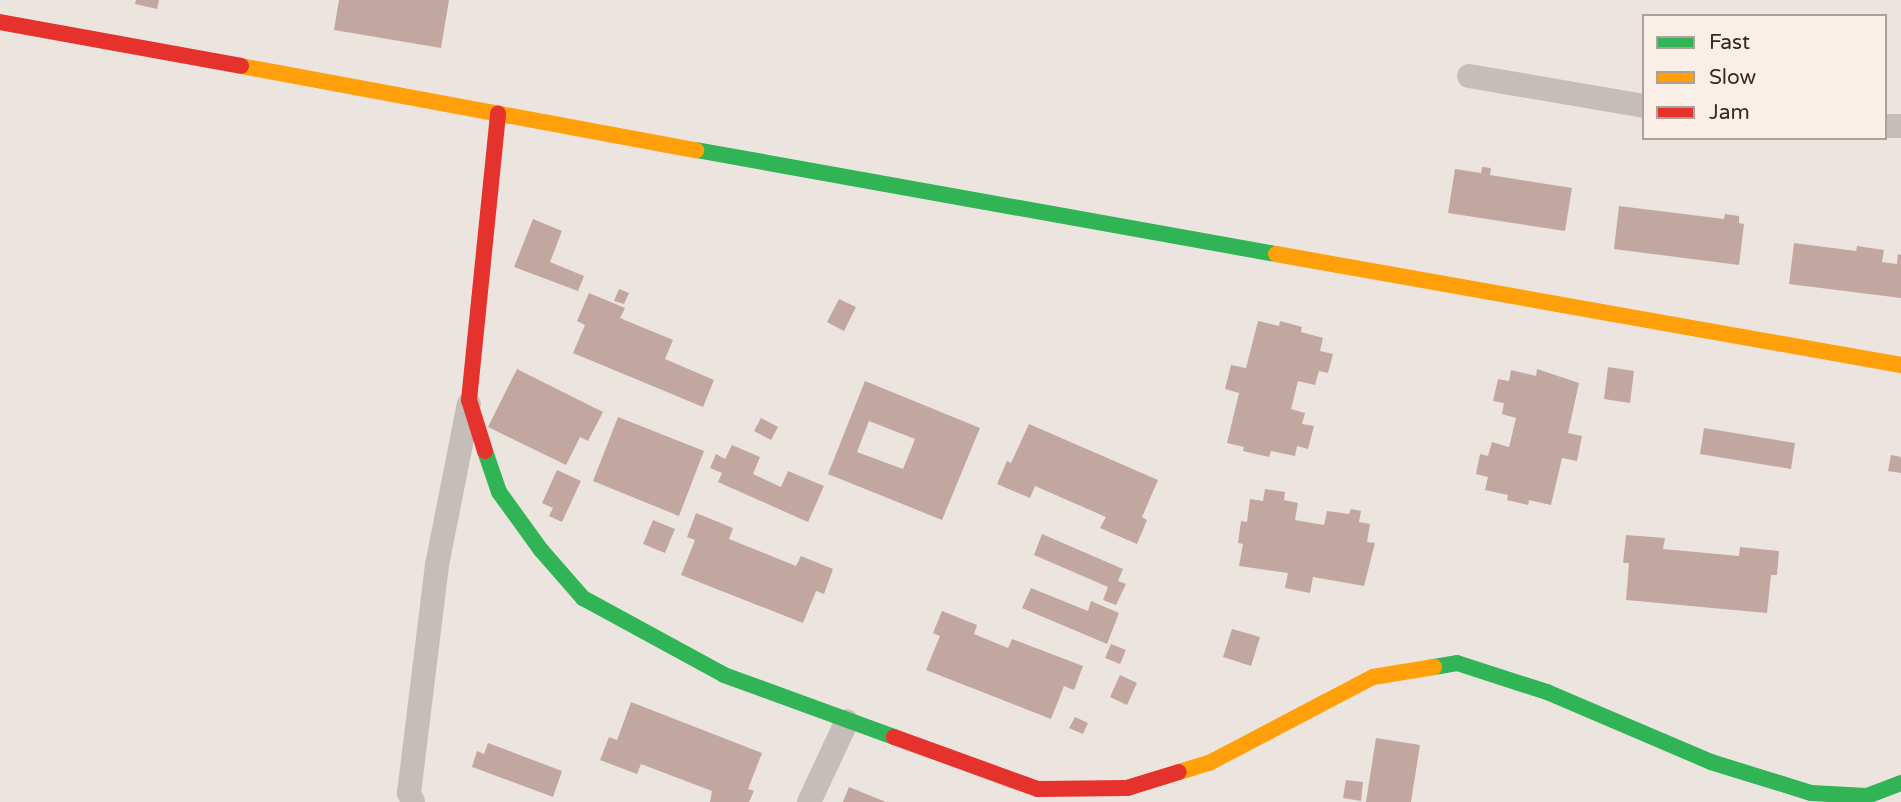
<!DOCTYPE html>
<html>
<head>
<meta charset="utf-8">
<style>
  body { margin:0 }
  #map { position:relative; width:1901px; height:802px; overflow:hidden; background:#ece5df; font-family:"Varela Round",sans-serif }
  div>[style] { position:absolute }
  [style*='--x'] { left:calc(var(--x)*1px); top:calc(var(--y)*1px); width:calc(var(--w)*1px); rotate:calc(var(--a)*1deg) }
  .building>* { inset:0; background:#c1a7a0 }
  .street>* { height:24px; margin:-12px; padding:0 12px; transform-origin:12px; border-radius:12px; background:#c5bdb8 }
  .fast>* { height:16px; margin:-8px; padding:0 8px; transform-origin:8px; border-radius:8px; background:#30b455 }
  .slow>* { height:16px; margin:-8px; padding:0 8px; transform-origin:8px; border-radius:8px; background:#ff9f0a }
  .jam>* { height:16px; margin:-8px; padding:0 8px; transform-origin:8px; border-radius:8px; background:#e5322d }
  span { translate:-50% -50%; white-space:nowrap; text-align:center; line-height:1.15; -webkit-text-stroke:5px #faefe6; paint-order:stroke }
  .legend { position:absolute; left:1642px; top:14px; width:245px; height:126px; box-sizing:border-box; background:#faefe6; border:2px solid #aca09a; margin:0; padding:9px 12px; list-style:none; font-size:21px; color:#362a27 }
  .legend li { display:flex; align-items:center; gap:14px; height:35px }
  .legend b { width:35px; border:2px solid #aca09a }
</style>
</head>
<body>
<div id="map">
  <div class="building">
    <div style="clip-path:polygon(136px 0,159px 0,157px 9px,135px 4px)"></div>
    <div style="clip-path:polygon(339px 0,449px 0,441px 48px,334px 30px)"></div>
    <div style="clip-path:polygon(1482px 167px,1491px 168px,1490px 175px,1572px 188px,1565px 231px,1448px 213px,1455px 169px,1481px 173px)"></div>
    <div style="clip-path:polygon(1619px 206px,1724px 219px,1725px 214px,1739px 216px,1739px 223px,1744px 224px,1739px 265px,1614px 249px)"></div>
    <div style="clip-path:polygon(533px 219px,562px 231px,550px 262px,584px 276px,578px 291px,514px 267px)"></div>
    <div style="clip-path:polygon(1794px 243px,1856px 251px,1857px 246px,1884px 250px,1882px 262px,1897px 264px,1898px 254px,1901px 255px,1901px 298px,1789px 284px)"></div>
    <div style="clip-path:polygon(619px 289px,629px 293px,624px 304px,614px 301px)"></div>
    <div style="clip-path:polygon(589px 293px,625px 308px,620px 318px,673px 340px,665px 359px,714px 380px,703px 407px,573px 353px,585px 325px,577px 321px)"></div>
    <div style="clip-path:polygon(839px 299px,856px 307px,844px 331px,827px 322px)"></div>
    <div style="clip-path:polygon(1258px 321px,1279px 326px,1280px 321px,1302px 327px,1301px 332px,1323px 338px,1320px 351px,1333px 354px,1328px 373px,1319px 371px,1315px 385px,1298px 381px,1291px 409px,1305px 413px,1302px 424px,1314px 426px,1308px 449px,1297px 446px,1295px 456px,1271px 451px,1269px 457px,1243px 451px,1244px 447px,1227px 443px,1239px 393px,1225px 389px,1231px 365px,1246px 368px)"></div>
    <div style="clip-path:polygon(1608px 367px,1634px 371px,1630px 403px,1604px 399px)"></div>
    <div style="clip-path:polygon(517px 369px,603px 412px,588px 441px,580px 437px,566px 465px,488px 427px)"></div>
    <div style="clip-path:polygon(1537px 369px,1579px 383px,1568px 433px,1582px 436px,1577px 461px,1562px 458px,1551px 505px,1529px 500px,1528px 505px,1507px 500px,1508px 495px,1485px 490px,1488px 477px,1476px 474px,1480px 454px,1488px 456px,1492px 442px,1509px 447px,1516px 418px,1502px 414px,1504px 403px,1493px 401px,1498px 379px,1509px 381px,1511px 370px,1536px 376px)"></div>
    <div style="clip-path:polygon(evenodd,865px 381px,980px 428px,942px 520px,828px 474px,865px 381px,869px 421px,915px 439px,903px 469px,857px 452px,869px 421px)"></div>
    <div style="clip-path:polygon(618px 417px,704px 451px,679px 516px,593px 481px)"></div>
    <div style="clip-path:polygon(761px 418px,778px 427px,771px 440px,754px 431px)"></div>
    <div style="clip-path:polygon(1029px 424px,1158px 480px,1142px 517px,1147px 520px,1137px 544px,1100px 528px,1106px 517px,1035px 486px,1030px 498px,997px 484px,1007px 461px,1011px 463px)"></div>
    <div style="clip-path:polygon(1704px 428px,1795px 443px,1791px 469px,1700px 454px)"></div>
    <div style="clip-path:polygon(732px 445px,760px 457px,753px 474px,781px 487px,788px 471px,824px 486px,808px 522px,718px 482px,722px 473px,710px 468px,716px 454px,725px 459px)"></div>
    <div style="clip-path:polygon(1891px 455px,1901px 457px,1901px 473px,1888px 471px)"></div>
    <div style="clip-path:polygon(557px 470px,581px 481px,562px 522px,549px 516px,553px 508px,542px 503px)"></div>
    <div style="clip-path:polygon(1265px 489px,1285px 492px,1284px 500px,1298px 503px,1295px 520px,1324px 525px,1327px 511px,1349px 514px,1351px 509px,1361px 511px,1359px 522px,1370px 524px,1367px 542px,1375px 543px,1364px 586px,1313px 577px,1310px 593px,1285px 588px,1288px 573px,1239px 566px,1243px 544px,1238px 543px,1241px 521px,1247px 522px,1250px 499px,1263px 501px)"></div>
    <div style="clip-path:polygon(696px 513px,733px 528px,729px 539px,796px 566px,801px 556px,833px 569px,824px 594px,816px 591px,803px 623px,681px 575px,695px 540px,687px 537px)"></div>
    <div style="clip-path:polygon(653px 520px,675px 529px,665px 553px,643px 544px)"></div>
    <div style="clip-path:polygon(1042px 534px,1123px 569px,1118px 581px,1126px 584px,1116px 605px,1103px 600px,1108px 587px,1034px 555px)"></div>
    <div style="clip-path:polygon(1626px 535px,1665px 538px,1663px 549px,1739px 556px,1740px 547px,1779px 551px,1777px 575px,1771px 575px,1767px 613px,1626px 600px,1629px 563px,1623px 563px)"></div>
    <div style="clip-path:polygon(1031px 588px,1088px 611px,1091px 601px,1119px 613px,1107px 644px,1022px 608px)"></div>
    <div style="clip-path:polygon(942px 611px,977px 625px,974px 634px,1008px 648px,1012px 639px,1083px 666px,1074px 690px,1064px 686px,1051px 719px,926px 670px,940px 636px,933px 633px)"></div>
    <div style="clip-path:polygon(1232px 629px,1260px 637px,1251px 666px,1223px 657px)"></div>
    <div style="clip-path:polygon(1111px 644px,1126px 650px,1120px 664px,1105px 658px)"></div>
    <div style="clip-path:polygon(1120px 675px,1137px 683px,1127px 705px,1110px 697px)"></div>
    <div style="clip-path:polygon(631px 702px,762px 753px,748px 789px,754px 791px,749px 802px,710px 802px,712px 791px,641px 764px,637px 774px,600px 760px,609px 737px,617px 740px)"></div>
    <div style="clip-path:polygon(1075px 717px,1088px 723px,1083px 734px,1069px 728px)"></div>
    <div style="clip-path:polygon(1376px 738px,1420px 745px,1411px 802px,1366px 802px)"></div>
    <div style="clip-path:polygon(488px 743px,562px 771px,553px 797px,472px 767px,477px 751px,484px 754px)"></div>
    <div style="clip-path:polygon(1346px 780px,1363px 782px,1361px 801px,1343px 798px)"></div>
    <div style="clip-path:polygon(849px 787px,886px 802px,843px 802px)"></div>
  </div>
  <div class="street">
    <div style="--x:1469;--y:76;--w:178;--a:9.7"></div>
    <div style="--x:1885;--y:126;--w:16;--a:0"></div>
    <div style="--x:413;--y:802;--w:10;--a:-114"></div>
    <div style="--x:409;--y:793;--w:230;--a:-83"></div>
    <div style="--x:437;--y:565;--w:164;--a:-78.8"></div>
    <div style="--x:809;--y:802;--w:89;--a:-64.9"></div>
  </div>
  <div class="fast">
    <div style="--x:696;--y:150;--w:589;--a:10.17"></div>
    <div style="--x:485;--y:451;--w:43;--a:71.1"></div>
    <div style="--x:499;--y:492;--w:72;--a:54.1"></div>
    <div style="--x:541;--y:550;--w:64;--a:48.8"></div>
    <div style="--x:583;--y:598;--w:161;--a:28.6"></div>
    <div style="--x:724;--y:675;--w:181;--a:20"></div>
    <div style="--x:1434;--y:667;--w:23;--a:-10"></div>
    <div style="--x:1457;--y:663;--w:95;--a:17.9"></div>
    <div style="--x:1547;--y:692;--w:178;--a:23.1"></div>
    <div style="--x:1711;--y:762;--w:105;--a:17.2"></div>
    <div style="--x:1811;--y:793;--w:56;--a:3.1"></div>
    <div style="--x:1867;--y:796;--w:36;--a:-21"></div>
  </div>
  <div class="slow">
    <div style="--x:241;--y:66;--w:463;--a:10.5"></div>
    <div style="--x:1276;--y:254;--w:635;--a:10.07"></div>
    <div style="--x:1179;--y:772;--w:31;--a:-17"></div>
    <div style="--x:1209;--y:763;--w:185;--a:-27.7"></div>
    <div style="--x:1373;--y:677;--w:62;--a:-9.3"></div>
  </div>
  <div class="jam">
    <div style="--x:0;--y:22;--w:245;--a:10.3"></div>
    <div style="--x:485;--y:451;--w:53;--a:-107.4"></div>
    <div style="--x:469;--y:400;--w:288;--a:-84.2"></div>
    <div style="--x:894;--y:737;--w:153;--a:19.9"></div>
    <div style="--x:1038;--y:789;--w:89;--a:-0.6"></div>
    <div style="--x:1127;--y:788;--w:54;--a:-17.1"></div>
  </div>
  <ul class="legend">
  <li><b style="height:9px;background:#30b455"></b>Fast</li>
  <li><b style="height:9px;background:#ff9f0a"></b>Slow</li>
  <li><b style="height:9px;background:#e5322d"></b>Jam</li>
  </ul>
</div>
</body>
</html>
